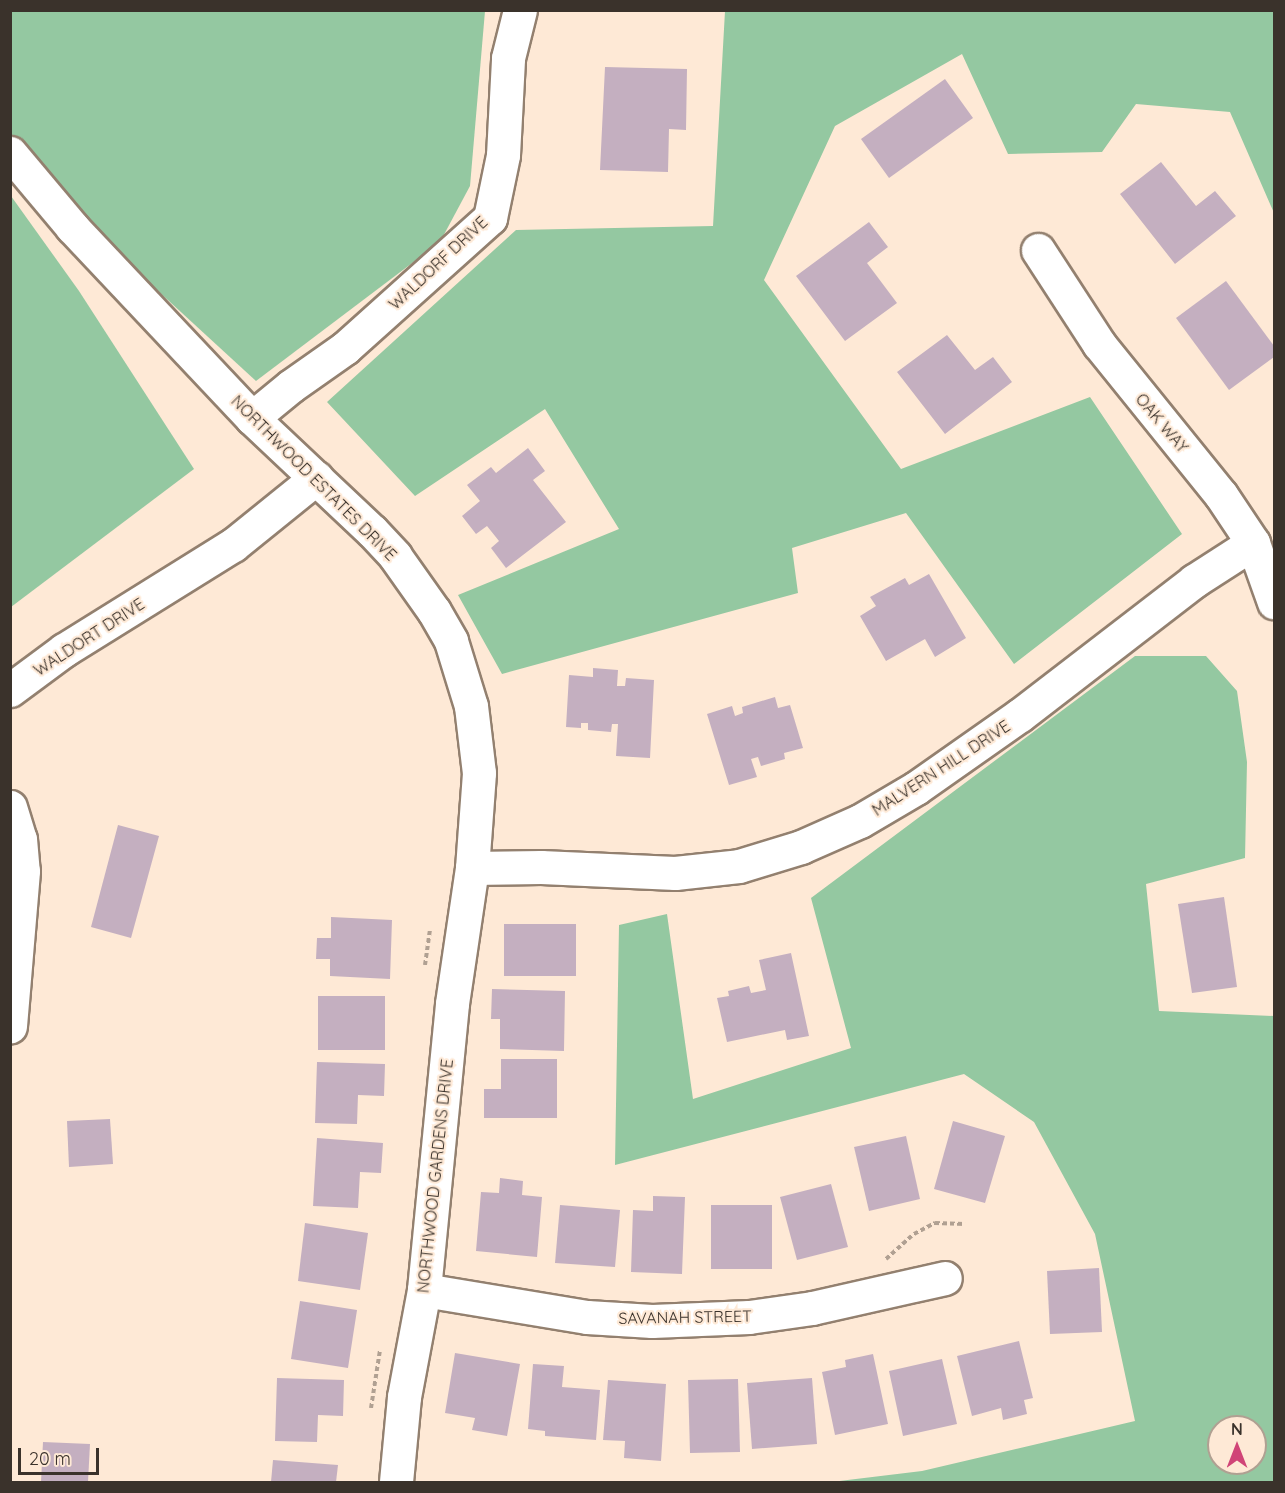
<!DOCTYPE html>
<html>
<head>
<meta charset="utf-8">
<style>
  body { margin:0 }
  #map { position:relative; width:1285px; height:1493px; overflow:hidden; background:#fee9d6; font-family:Quicksand,sans-serif }
  div>[style] { position:absolute }
  [style*='--x'] { left:calc(var(--x)*1px); top:calc(var(--y)*1px); width:calc(var(--w)*1px); rotate:calc(var(--a)*1deg) }
  .forest>* { inset:0; background:#94c8a1 }
  .building>* { inset:0; background:#c4afc0 }
  .path>* { height:4px; margin-top:-2px; transform-origin:0; background:repeating-linear-gradient(90deg,#b0a092 0 4.5px,transparent 0 7.5px) }
  .roads { filter:drop-shadow(2px 0 #93806f) drop-shadow(-2px 0 #93806f) drop-shadow(0 2px #93806f) drop-shadow(0 -2px #93806f) }
  .minor>* { height:33px; margin:-16.5px; padding:0 16.5px; transform-origin:16.5px; border-radius:16.5px; background:#fff }
  span { translate:-50% -50%; white-space:nowrap; text-align:center; line-height:1.15; -webkit-text-stroke:4.5px #fee9d6; paint-order:stroke }
  .street-label { font-size:16px; color:#3a322b }
  .frame { position:absolute; inset:0; border:12px solid #3a322b; pointer-events:none }
  .north { position:absolute; left:1207px; top:1415px; width:60px; height:60px; box-sizing:border-box; background:#fee9d6; border:2px solid #b0a092; border-radius:50%; rotate:0deg; font-size:16px; font-weight:700; line-height:24px; text-align:center; color:#3a322b }
  .north::after { content:''; display:block; margin:auto; width:21px; height:27px; background:#d04477; clip-path:polygon(50% 0,100% 100%,50% 72%,0 100%) }
  .scale { position:absolute; left:18px; top:1448px; width:81px; height:27px; box-sizing:border-box; border:3px solid #3a322b; border-top:0; padding-left:8px; font-size:18px; line-height:21px; white-space:nowrap; color:#3a322b; -webkit-text-stroke:4px #fee9d6; paint-order:stroke }
</style>
</head>
<body>
<div id="map">
  <div class="forest">
    <div style="clip-path:polygon(10px 11px,485px 11px,470px 186px,440px 242px,256px 381px,84px 223px,11px 134px)"></div>
    <div style="clip-path:polygon(725px 11px,1274px 11px,1274px 213px,1230px 112px,1136px 104px,1102px 152px,1008px 154px,962px 54px,835px 126px,764px 280px,901px 469px,1090px 397px,1182px 534px,1014px 664px,906px 513px,792px 548px,798px 593px,502px 674px,458px 595px,619px 529px,545px 409px,415px 496px,327px 402px,516px 230px,713px 226px)"></div>
    <div style="clip-path:polygon(11px 196px,79px 291px,194px 469px,11px 607px)"></div>
    <div style="clip-path:polygon(evenodd,1135px 656px,1206px 656px,1237px 691px,1247px 762px,1245px 858px,1146px 884px,1159px 1011px,1274px 1016px,1274px 1482px,831px 1482px,922px 1471px,1135px 1421px,1095px 1234px,1034px 1122px,964px 1074px,615px 1165px,619px 925px,667px 914px,693px 1099px,851px 1048px,811px 898px,1135px 656px,1219px 1427px,1255px 1427px,1255px 1463px,1219px 1463px,1219px 1427px)"></div>
  </div>
  <div class="building">
    <div style="clip-path:polygon(605px 67px,687px 69px,686px 130px,669px 129px,668px 172px,600px 170px)"></div>
    <div style="clip-path:polygon(945px 79px,973px 118px,889px 178px,861px 139px)"></div>
    <div style="clip-path:polygon(1161px 162px,1196px 206px,1215px 191px,1236px 216px,1175px 264px,1120px 194px)"></div>
    <div style="clip-path:polygon(869px 222px,888px 247px,867px 263px,897px 303px,845px 341px,796px 276px)"></div>
    <div style="clip-path:polygon(1226px 281px,1274px 346px,1274px 357px,1229px 390px,1176px 318px)"></div>
    <div style="clip-path:polygon(947px 335px,975px 370px,993px 357px,1012px 382px,945px 434px,897px 372px)"></div>
    <div style="clip-path:polygon(528px 448px,545px 471px,533px 480px,566px 522px,506px 568px,491px 548px,499px 541px,487px 526px,476px 534px,462px 516px,480px 501px,467px 485px,491px 467px,496px 473px)"></div>
    <div style="clip-path:polygon(929px 574px,966px 638px,935px 657px,925px 639px,886px 661px,860px 616px,876px 606px,870px 597px,905px 578px,909px 585px)"></div>
    <div style="clip-path:polygon(593px 668px,618px 670px,617px 686px,625px 686px,626px 678px,654px 680px,650px 758px,616px 756px,618px 724px,612px 724px,611px 732px,588px 730px,588px 723px,581px 723px,581px 728px,566px 727px,569px 675px,593px 677px)"></div>
    <div style="clip-path:polygon(775px 697px,778px 708px,790px 705px,803px 748px,784px 753px,785px 759px,761px 766px,758px 757px,751px 759px,757px 777px,729px 785px,707px 714px,732px 706px,735px 716px,743px 713px,742px 707px)"></div>
    <div style="clip-path:polygon(118px 825px,159px 836px,131px 938px,91px 927px)"></div>
    <div style="clip-path:polygon(1224px 897px,1237px 987px,1192px 993px,1178px 904px)"></div>
    <div style="clip-path:polygon(331px 917px,392px 920px,390px 979px,330px 976px,330px 959px,316px 959px,317px 938px,331px 938px)"></div>
    <div style="clip-path:polygon(504px 924px,576px 924px,576px 976px,504px 976px)"></div>
    <div style="clip-path:polygon(791px 953px,809px 1036px,787px 1040px,785px 1030px,727px 1042px,717px 998px,729px 996px,728px 991px,749px 986px,751px 993px,766px 990px,759px 960px)"></div>
    <div style="clip-path:polygon(492px 989px,565px 991px,564px 1051px,500px 1049px,500px 1019px,491px 1019px)"></div>
    <div style="clip-path:polygon(318px 996px,385px 996px,385px 1050px,318px 1050px)"></div>
    <div style="clip-path:polygon(501px 1059px,557px 1059px,557px 1118px,484px 1118px,484px 1089px,501px 1089px)"></div>
    <div style="clip-path:polygon(317px 1062px,385px 1064px,384px 1096px,358px 1095px,357px 1124px,315px 1123px)"></div>
    <div style="clip-path:polygon(110px 1119px,113px 1164px,69px 1167px,67px 1121px)"></div>
    <div style="clip-path:polygon(953px 1121px,1005px 1136px,985px 1203px,934px 1189px)"></div>
    <div style="clip-path:polygon(906px 1136px,920px 1199px,869px 1211px,854px 1147px)"></div>
    <div style="clip-path:polygon(317px 1138px,383px 1143px,381px 1173px,360px 1172px,358px 1208px,313px 1206px)"></div>
    <div style="clip-path:polygon(500px 1178px,523px 1181px,522px 1195px,542px 1197px,537px 1257px,476px 1251px,481px 1192px,499px 1193px)"></div>
    <div style="clip-path:polygon(831px 1184px,848px 1247px,797px 1260px,780px 1197px)"></div>
    <div style="clip-path:polygon(653px 1196px,685px 1197px,682px 1274px,631px 1272px,633px 1210px,653px 1211px)"></div>
    <div style="clip-path:polygon(560px 1205px,620px 1210px,615px 1267px,555px 1263px)"></div>
    <div style="clip-path:polygon(711px 1205px,772px 1205px,772px 1269px,711px 1269px)"></div>
    <div style="clip-path:polygon(305px 1223px,368px 1233px,360px 1290px,298px 1281px)"></div>
    <div style="clip-path:polygon(1099px 1268px,1102px 1332px,1050px 1334px,1047px 1271px)"></div>
    <div style="clip-path:polygon(300px 1301px,357px 1310px,348px 1368px,291px 1359px)"></div>
    <div style="clip-path:polygon(1019px 1341px,1033px 1398px,1024px 1400px,1027px 1414px,1003px 1420px,1001px 1408px,972px 1416px,957px 1356px)"></div>
    <div style="clip-path:polygon(455px 1353px,520px 1364px,507px 1436px,472px 1430px,475px 1418px,445px 1413px)"></div>
    <div style="clip-path:polygon(873px 1354px,888px 1424px,835px 1435px,822px 1372px,846px 1367px,845px 1360px)"></div>
    <div style="clip-path:polygon(942px 1359px,957px 1424px,903px 1436px,889px 1371px)"></div>
    <div style="clip-path:polygon(533px 1364px,564px 1366px,562px 1387px,600px 1390px,596px 1440px,545px 1436px,545px 1431px,528px 1429px)"></div>
    <div style="clip-path:polygon(277px 1378px,344px 1380px,343px 1416px,318px 1415px,317px 1442px,275px 1441px)"></div>
    <div style="clip-path:polygon(812px 1378px,817px 1444px,752px 1449px,747px 1383px)"></div>
    <div style="clip-path:polygon(738px 1379px,740px 1452px,690px 1453px,688px 1380px)"></div>
    <div style="clip-path:polygon(608px 1380px,666px 1384px,661px 1461px,624px 1458px,625px 1441px,603px 1440px)"></div>
    <div style="clip-path:polygon(43px 1442px,90px 1444px,88px 1482px,41px 1482px)"></div>
    <div style="clip-path:polygon(273px 1460px,338px 1465px,336px 1482px,271px 1482px)"></div>
  </div>
  <div class="path">
    <div style="--x:425;--y:965;--w:37;--a:-82"></div>
    <div style="--x:886;--y:1259;--w:38;--a:-42"></div>
    <div style="--x:914;--y:1234;--w:24;--a:-28"></div>
    <div style="--x:935;--y:1223;--w:30;--a:2"></div>
    <div style="--x:371;--y:1408;--w:59;--a:-81.2"></div>
  </div>
  <div class="roads">
    <div class="minor">
      <div style="--x:10;--y:153;--w:97;--a:50"></div>
      <div style="--x:72;--y:227;--w:262;--a:46.7"></div>
      <div style="--x:252;--y:418;--w:165;--a:43.3"></div>
      <div style="--x:372;--y:531;--w:34;--a:47"></div>
      <div style="--x:395;--y:556;--w:67;--a:54.7"></div>
      <div style="--x:434;--y:611;--w:34;--a:60"></div>
      <div style="--x:451;--y:641;--w:68;--a:72.9"></div>
      <div style="--x:471;--y:706;--w:67;--a:83.2"></div>
      <div style="--x:479;--y:773;--w:95;--a:94.2"></div>
      <div style="--x:472;--y:868;--w:137;--a:98.4"></div>
      <div style="--x:452;--y:1004;--w:287;--a:95.6"></div>
      <div style="--x:424;--y:1290;--w:109;--a:100.6"></div>
      <div style="--x:404;--y:1397;--w:85;--a:95.4"></div>
      <div style="--x:1038;--y:250;--w:112;--a:57"></div>
      <div style="--x:1099;--y:344;--w:194;--a:51.1"></div>
      <div style="--x:1221;--y:495;--w:58;--a:56.3"></div>
      <div style="--x:1253;--y:543;--w:63;--a:70.4"></div>
      <div style="--x:252;--y:418;--w:50;--a:-39.4"></div>
      <div style="--x:291;--y:386;--w:66;--a:-35.1"></div>
      <div style="--x:345;--y:348;--w:195;--a:-41.9"></div>
      <div style="--x:490;--y:218;--w:64;--a:-78.3"></div>
      <div style="--x:503;--y:155;--w:97;--a:-87"></div>
      <div style="--x:508;--y:58;--w:49;--a:-76"></div>
      <div style="--x:10;--y:690;--w:67;--a:-36.5"></div>
      <div style="--x:64;--y:650;--w:199;--a:-31.9"></div>
      <div style="--x:233;--y:545;--w:107;--a:-38.9"></div>
      <div style="--x:10;--y:807;--w:34;--a:73"></div>
      <div style="--x:20;--y:839;--w:32;--a:85"></div>
      <div style="--x:23;--y:871;--w:156;--a:94.8"></div>
      <div style="--x:472;--y:868;--w:69;--a:-0.8"></div>
      <div style="--x:541;--y:867;--w:134;--a:2.6"></div>
      <div style="--x:675;--y:873;--w:64;--a:-6.2"></div>
      <div style="--x:739;--y:866;--w:65;--a:-17"></div>
      <div style="--x:801;--y:847;--w:64;--a:-23.8"></div>
      <div style="--x:860;--y:821;--w:65;--a:-30.5"></div>
      <div style="--x:916;--y:788;--w:127;--a:-35.1"></div>
      <div style="--x:1020;--y:715;--w:220;--a:-37.6"></div>
      <div style="--x:1194;--y:581;--w:70;--a:-32.8"></div>
      <div style="--x:424;--y:1290;--w:165;--a:9.4"></div>
      <div style="--x:587;--y:1317;--w:65;--a:3.5"></div>
      <div style="--x:652;--y:1321;--w:97;--a:-2.4"></div>
      <div style="--x:749;--y:1317;--w:64;--a:-8.1"></div>
      <div style="--x:812;--y:1308;--w:136;--a:-12.7"></div>
    </div>
  </div>
  <div class="street-label">
    <span style="left:438px;top:263px;rotate:-43deg">WALDORF DRIVE</span>
    <span style="left:1162px;top:423px;rotate:50deg">OAK WAY</span>
    <span style="left:314px;top:478px;rotate:45deg">NORTHWOOD ESTATES DRIVE</span>
    <span style="left:89px;top:637px;rotate:-33deg">WALDORT DRIVE</span>
    <span style="left:941px;top:768px;rotate:-33deg">MALVERN HILL DRIVE</span>
    <span style="left:435px;top:1176px;rotate:-84deg">NORTHWOOD GARDENS DRIVE</span>
    <span style="left:685px;top:1317px;rotate:-1deg">SAVANAH STREET</span>
  </div>
  <div class="frame"></div>
  <div class="north">N</div>
  <div class="scale">20 m</div>
</div>
</body>
</html>
